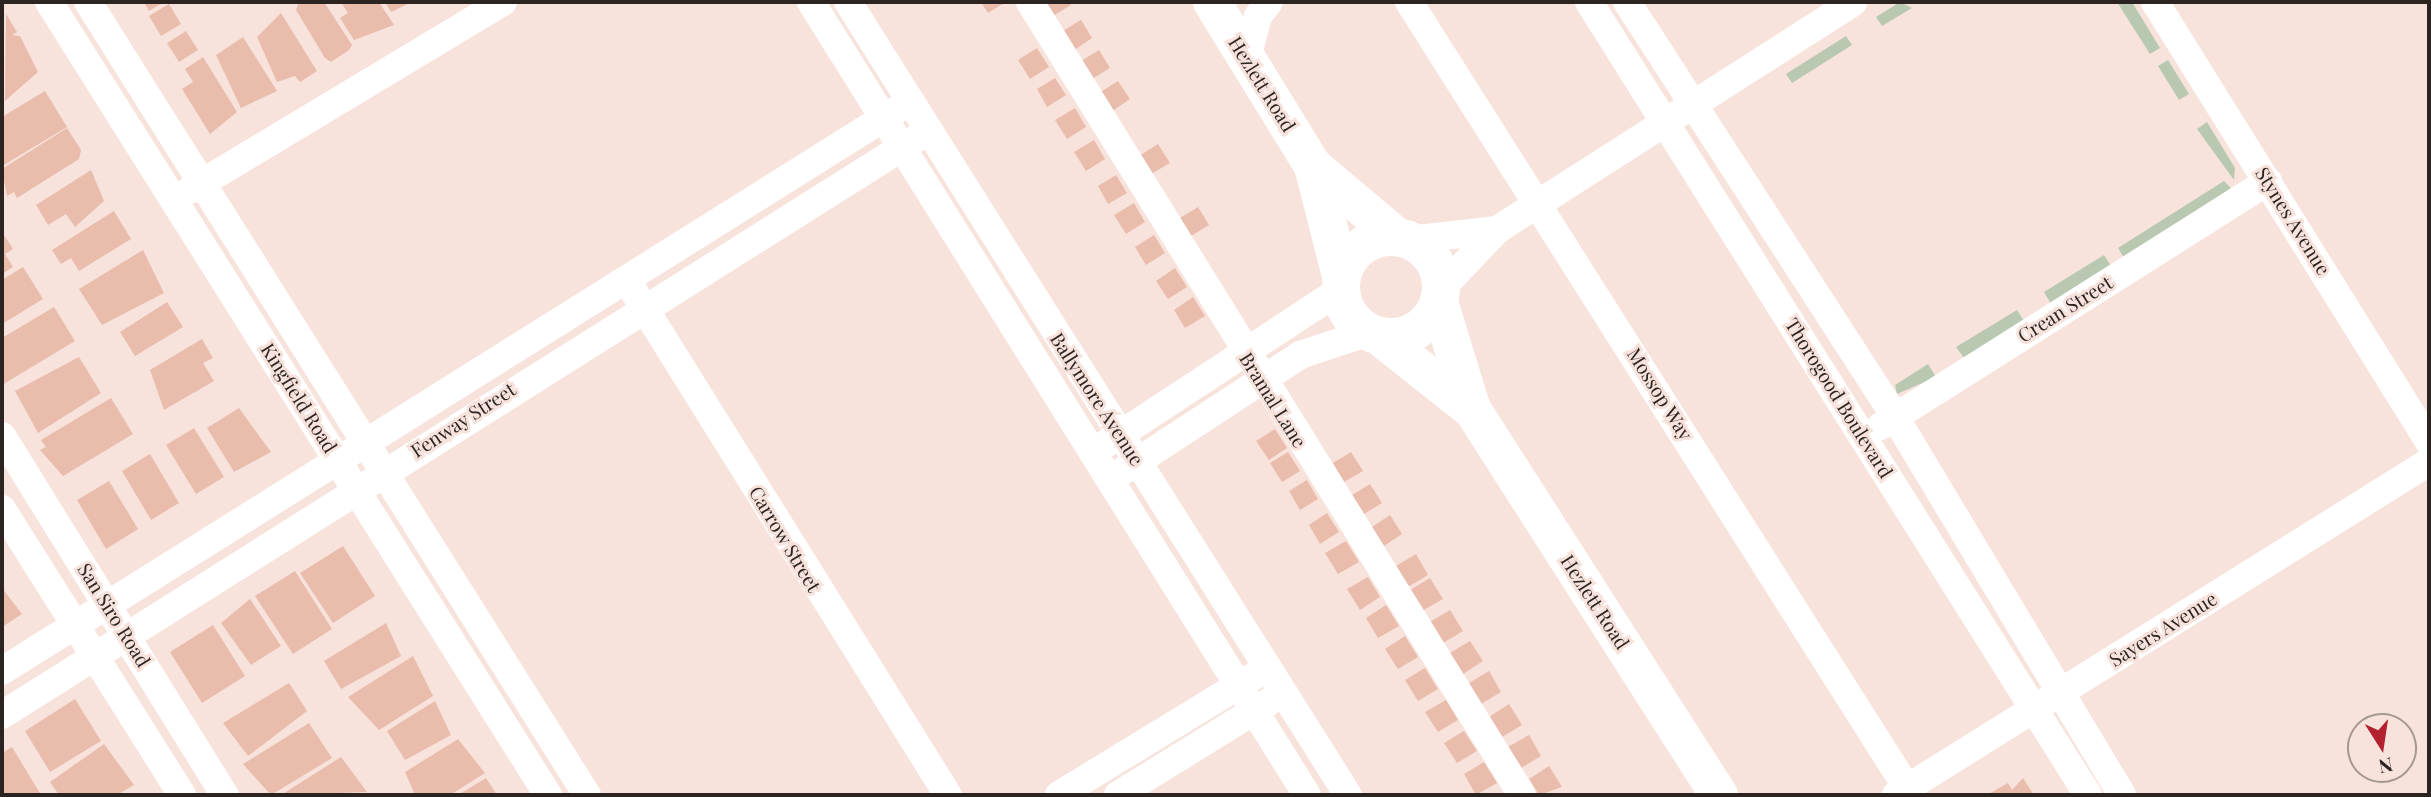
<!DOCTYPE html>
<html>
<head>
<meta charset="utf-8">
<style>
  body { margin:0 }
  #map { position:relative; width:2431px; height:797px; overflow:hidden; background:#f7e3dc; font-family:"Playfair Display",serif }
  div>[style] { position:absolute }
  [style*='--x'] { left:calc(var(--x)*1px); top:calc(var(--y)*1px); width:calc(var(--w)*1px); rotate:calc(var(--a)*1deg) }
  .green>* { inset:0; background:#b9c8b0 }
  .building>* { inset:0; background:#e9bcac }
  .street>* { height:28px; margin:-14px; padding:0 14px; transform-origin:14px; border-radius:14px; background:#fff }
  .secondary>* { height:38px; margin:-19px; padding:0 19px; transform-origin:19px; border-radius:19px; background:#fff }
  .secondary>.ring { margin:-19px; padding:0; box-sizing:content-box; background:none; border:38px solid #fff; border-radius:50% }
  span { translate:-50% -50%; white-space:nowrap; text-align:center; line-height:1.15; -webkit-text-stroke:6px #f7e3dc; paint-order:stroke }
  .street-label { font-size:19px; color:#2b2421 }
  .frame { position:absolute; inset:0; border:4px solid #2b2421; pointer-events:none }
  .north { position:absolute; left:2347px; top:713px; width:70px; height:70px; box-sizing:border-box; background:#f7e3dc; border:2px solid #a59791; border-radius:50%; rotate:168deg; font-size:19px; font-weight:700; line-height:28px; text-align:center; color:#2b2421 }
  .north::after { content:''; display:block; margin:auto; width:24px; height:32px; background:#b3212e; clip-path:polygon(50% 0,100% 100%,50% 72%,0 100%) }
</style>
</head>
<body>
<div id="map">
  <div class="green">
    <div style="clip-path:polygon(1900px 2px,1912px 8px,1882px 26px,1876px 17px)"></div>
    <div style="clip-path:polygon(2117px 2px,2132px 2px,2160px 48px,2150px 54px)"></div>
    <div style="clip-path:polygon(1846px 36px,1852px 45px,1792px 83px,1786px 74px)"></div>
    <div style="clip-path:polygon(2168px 60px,2189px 94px,2179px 100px,2158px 66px)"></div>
    <div style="clip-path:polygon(2207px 122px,2235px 168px,2234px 180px,2197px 129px)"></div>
    <div style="clip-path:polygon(2224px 181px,2231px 188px,2124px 258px,2118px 248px)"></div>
    <div style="clip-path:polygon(2104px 255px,2111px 266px,2051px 304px,2044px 292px)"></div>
    <div style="clip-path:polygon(2017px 310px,2024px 321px,1964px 358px,1956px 347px)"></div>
    <div style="clip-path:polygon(1928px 364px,1936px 377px,1897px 394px,1895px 385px)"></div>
  </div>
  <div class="building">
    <div style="clip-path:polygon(144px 2px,164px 2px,149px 11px)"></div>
    <div style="clip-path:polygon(299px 2px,324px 2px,352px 45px,349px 50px,331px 62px,325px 58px,296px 10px)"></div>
    <div style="clip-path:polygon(341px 2px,379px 2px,394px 25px,354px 40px,340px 18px,348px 13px)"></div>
    <div style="clip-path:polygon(385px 2px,412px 2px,391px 12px)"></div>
    <div style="clip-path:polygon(981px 2px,1006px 2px,988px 13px)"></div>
    <div style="clip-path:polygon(1044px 2px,1069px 2px,1071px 5px,1053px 16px)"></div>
    <div style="clip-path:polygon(169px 4px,181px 24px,161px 36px,149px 16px)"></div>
    <div style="clip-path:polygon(281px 13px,317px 71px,300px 82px,295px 76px,277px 82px,257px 37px)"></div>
    <div style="clip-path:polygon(6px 14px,17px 32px,12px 35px,20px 36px,38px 72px,5px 101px)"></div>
    <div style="clip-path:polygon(1081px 20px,1092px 38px,1073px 51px,1061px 32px)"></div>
    <div style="clip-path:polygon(186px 31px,198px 50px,179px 62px,167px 43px)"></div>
    <div style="clip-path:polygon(243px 37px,277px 91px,241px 108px,216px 55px)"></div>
    <div style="clip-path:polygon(1037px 48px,1049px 67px,1030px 79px,1018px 60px)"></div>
    <div style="clip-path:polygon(1099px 50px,1110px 68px,1092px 79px,1081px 61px)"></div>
    <div style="clip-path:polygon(203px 57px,237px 112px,210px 134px,182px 89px,193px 82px,185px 69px)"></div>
    <div style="clip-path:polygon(1055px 78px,1066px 95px,1047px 107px,1037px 89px)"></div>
    <div style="clip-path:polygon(1118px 81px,1130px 99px,1111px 112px,1099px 93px)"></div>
    <div style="clip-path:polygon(45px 91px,67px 127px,2px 166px,2px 117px)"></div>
    <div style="clip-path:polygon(1075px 108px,1086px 127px,1067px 139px,1055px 120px)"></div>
    <div style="clip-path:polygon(67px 128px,81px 150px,79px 159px,17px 198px,14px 192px,7px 196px,2px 169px)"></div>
    <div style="clip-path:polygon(1094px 140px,1105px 159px,1086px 171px,1074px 152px)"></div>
    <div style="clip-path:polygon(1158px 144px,1170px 163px,1151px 174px,1139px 156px)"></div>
    <div style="clip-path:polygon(91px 170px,104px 201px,75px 227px,66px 214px,48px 225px,36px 205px)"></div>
    <div style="clip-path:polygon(1116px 175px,1127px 193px,1108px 204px,1098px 186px)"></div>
    <div style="clip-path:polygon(1134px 203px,1145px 222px,1126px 234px,1114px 215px)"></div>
    <div style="clip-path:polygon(1198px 207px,1209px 225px,1191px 236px,1180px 218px)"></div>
    <div style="clip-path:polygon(114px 211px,131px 239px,79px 271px,71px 258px,61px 264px,52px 250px)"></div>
    <div style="clip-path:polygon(2px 232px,13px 249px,5px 254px,13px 267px,2px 274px)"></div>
    <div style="clip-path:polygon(1154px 235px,1165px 253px,1146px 265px,1135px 247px)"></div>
    <div style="clip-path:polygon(143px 250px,164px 293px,102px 325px,79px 289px)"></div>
    <div style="clip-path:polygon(23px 267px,43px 299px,2px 324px,2px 280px)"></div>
    <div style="clip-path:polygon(1175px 268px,1187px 287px,1168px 299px,1156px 281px)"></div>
    <div style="clip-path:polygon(1193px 297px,1205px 316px,1185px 328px,1174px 310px)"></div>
    <div style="clip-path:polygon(167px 302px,183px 327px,135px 356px,120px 332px)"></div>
    <div style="clip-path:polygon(54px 307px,75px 341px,2px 385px,2px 338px)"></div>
    <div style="clip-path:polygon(202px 339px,213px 358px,203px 363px,214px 381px,164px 410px,150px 370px)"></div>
    <div style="clip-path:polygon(79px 357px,101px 393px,38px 433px,15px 391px)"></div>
    <div style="clip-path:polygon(111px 398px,133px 434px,63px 476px,40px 450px,46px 447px,41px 440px)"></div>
    <div style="clip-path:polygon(239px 408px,271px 452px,234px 472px,207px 428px)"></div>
    <div style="clip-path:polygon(194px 428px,224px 477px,196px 494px,166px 445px)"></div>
    <div style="clip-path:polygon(1275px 429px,1287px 448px,1269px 460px,1256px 441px)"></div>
    <div style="clip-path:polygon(1288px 452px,1300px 471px,1282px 482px,1270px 463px)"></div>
    <div style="clip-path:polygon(1351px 452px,1363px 471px,1344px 482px,1333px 463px)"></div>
    <div style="clip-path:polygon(150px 454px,179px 503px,151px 520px,122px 471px)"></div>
    <div style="clip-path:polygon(1307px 480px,1318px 499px,1300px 510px,1289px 491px)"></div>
    <div style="clip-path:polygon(109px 481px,138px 529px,106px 549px,77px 500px)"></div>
    <div style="clip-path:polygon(1370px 484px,1382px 503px,1364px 514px,1352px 495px)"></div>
    <div style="clip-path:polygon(1327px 513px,1339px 532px,1320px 544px,1309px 525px)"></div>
    <div style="clip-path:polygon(1390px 515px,1402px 534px,1384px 546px,1372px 527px)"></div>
    <div style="clip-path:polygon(1346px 541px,1359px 562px,1338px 574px,1325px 553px)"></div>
    <div style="clip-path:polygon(343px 546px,375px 596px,333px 623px,300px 573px)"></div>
    <div style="clip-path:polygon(1416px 554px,1428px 575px,1408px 587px,1396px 566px)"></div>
    <div style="clip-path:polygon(295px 571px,332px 629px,293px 654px,255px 596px)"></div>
    <div style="clip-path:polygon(1368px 577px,1380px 597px,1360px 610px,1347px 589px)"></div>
    <div style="clip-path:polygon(1430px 578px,1443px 599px,1422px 611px,1410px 590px)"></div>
    <div style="clip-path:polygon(2px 588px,22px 614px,2px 627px)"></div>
    <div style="clip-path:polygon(250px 599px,281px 646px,251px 665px,221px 623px)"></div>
    <div style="clip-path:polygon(1386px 605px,1399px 626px,1378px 638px,1366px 618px)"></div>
    <div style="clip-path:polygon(1450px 610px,1463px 631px,1443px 643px,1430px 622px)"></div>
    <div style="clip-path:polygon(386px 623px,401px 656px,341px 689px,324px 661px)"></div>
    <div style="clip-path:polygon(213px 625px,245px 676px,202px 703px,170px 652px)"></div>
    <div style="clip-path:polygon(1405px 636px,1418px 657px,1398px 669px,1385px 649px)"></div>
    <div style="clip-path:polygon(1470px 641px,1483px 661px,1463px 674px,1450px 653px)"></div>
    <div style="clip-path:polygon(413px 656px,433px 696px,379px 730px,348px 697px)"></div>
    <div style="clip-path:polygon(1425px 668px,1438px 689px,1418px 701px,1405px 680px)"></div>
    <div style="clip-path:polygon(1489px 671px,1501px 692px,1481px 704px,1469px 683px)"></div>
    <div style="clip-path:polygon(289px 683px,307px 711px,248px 756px,223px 723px)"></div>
    <div style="clip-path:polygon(75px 699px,101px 741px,50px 772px,25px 731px)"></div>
    <div style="clip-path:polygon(1446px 700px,1458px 720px,1438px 732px,1425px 712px)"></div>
    <div style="clip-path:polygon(435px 701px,451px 735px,405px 760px,387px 731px)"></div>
    <div style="clip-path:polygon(1509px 704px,1522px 725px,1502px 737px,1489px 717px)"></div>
    <div style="clip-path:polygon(309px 723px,332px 758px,271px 795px,243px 764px)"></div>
    <div style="clip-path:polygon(1464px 731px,1477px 751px,1457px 763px,1444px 743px)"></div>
    <div style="clip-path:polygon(1529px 735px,1541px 756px,1521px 768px,1508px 747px)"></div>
    <div style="clip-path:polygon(458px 739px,485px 773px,450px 795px,415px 795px,405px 772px)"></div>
    <div style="clip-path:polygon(104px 744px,134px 785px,117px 795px,59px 795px,50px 782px)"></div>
    <div style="clip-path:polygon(12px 747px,41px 795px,2px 795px,2px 753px)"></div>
    <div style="clip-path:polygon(341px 757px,367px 792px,281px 795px)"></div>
    <div style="clip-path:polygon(1484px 762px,1497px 783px,1476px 795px,1464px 774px)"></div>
    <div style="clip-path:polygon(1549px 766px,1562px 787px,1539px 795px,1529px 779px)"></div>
    <div style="clip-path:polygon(486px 778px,497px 795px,458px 795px)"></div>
    <div style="clip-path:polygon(2023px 778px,2034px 795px,1987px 795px,2008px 783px,2012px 790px)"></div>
  </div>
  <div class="street">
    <div style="--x:49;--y:2;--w:937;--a:57.82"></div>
    <div style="--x:88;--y:2;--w:937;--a:57.82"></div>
    <div style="--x:811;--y:2;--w:935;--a:57.98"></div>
    <div style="--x:848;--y:2;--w:937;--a:57.77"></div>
    <div style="--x:1030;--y:2;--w:933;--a:58.18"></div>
    <div style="--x:1409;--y:2;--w:930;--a:57.64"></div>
    <div style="--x:1589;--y:2;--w:937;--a:57.82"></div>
    <div style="--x:1627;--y:2;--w:494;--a:57.1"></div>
    <div style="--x:1895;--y:417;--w:441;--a:59"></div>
    <div style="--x:2155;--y:2;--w:518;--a:58.09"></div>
    <div style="--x:1247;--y:58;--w:43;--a:-75.3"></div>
    <div style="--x:1258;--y:16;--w:18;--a:-52"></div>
    <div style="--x:190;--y:190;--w:365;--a:-31"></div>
    <div style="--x:1409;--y:240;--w:89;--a:-6.5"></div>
    <div style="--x:1441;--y:289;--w:81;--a:-46.5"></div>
    <div style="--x:1497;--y:230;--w:423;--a:-32.6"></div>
    <div style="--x:633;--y:290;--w:595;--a:58.05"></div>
    <div style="--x:1881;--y:426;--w:458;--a:-32.3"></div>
    <div style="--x:2;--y:436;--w:423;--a:58.2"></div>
    <div style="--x:1104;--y:445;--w:282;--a:-33.3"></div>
    <div style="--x:1123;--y:471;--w:212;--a:-33.2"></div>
    <div style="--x:1300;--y:355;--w:73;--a:-18.4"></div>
    <div style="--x:2;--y:509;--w:338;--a:57.8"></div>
    <div style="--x:2;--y:671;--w:1071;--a:-32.1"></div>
    <div style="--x:2;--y:715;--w:1095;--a:-32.24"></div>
    <div style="--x:1059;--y:795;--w:228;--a:-31.4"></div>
    <div style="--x:1118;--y:795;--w:179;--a:-31.7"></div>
    <div style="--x:1896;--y:795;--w:628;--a:-32"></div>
  </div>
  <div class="secondary">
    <div style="--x:1212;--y:2;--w:193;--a:58.4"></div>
    <div style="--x:1313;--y:166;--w:114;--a:75.7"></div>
    <div style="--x:1313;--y:166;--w:110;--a:40.2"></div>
    <div class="ring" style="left:1341px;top:237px;width:62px;height:62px"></div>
    <div style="--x:1439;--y:302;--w:112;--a:72.9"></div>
    <div style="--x:1472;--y:409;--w:458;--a:57.4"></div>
    <div style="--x:1379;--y:336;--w:116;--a:38.4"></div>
  </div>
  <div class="street-label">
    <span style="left:1262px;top:84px;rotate:58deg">Hezlett Road</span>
    <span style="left:2293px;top:221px;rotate:58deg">Stynes Avenue</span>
    <span style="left:2065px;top:309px;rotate:-32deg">Crean Street</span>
    <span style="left:1660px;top:394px;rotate:58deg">Mossop Way</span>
    <span style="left:299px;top:398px;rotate:58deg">Kingfield Road</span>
    <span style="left:1839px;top:398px;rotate:58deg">Thorogood Boulevard</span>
    <span style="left:1097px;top:399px;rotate:57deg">Ballymore Avenue</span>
    <span style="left:1273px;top:400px;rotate:58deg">Bramal Lane</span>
    <span style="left:463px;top:420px;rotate:-33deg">Fenway Street</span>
    <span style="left:785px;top:539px;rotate:59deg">Carrow Street</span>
    <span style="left:1595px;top:602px;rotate:57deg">Hezlett Road</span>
    <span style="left:114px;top:615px;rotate:58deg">San Siro Road</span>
    <span style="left:2163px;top:629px;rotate:-32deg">Sayers Avenue</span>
  </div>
  <div class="frame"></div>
  <div class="north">N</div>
</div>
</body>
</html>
